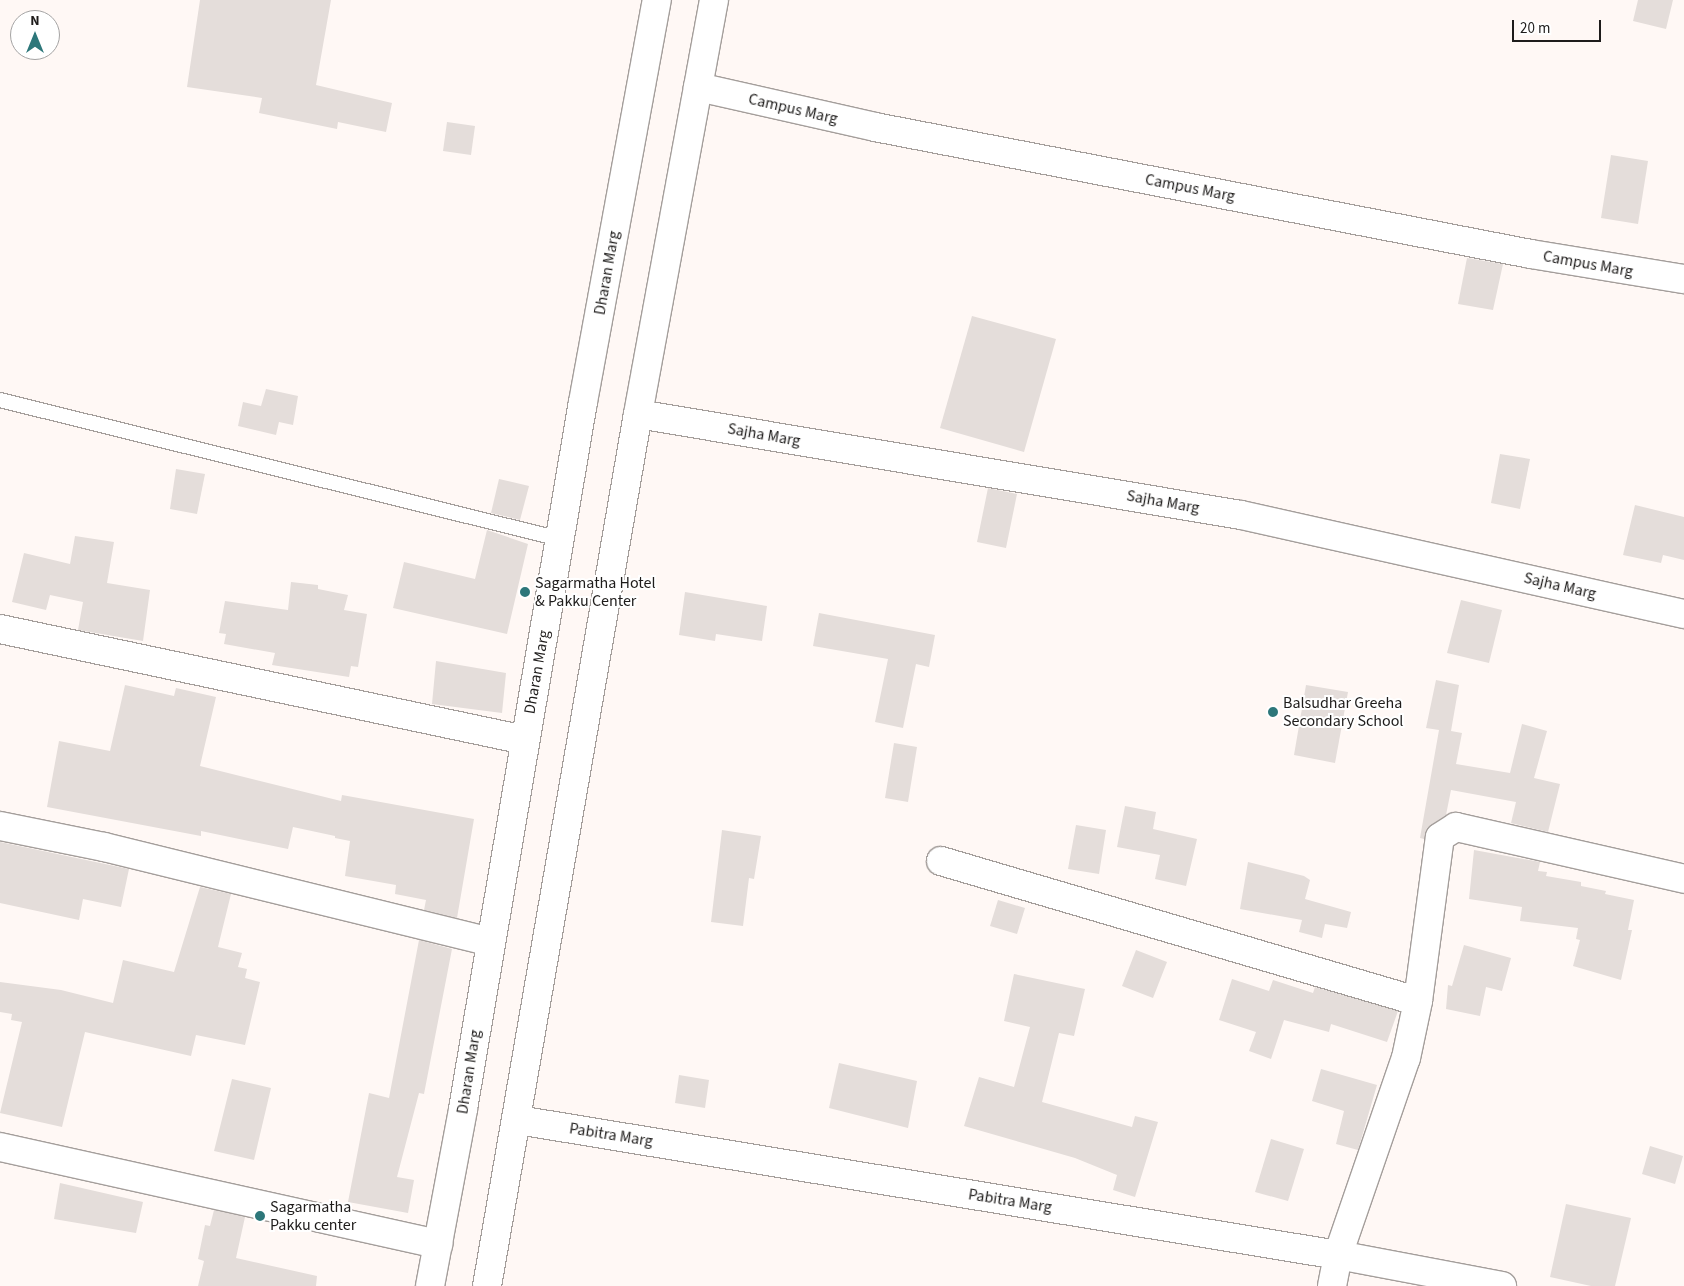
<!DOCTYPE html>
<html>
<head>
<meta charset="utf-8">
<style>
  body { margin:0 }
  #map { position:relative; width:1684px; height:1286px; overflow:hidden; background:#fff8f5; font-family:"Source Sans 3",sans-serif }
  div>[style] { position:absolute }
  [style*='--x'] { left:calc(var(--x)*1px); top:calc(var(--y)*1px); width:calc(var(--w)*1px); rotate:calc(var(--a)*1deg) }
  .building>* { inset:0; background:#e4ddda }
  .roads { filter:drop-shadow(1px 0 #a49e9b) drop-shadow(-1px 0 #a49e9b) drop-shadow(0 1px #a49e9b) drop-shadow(0 -1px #a49e9b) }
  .service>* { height:14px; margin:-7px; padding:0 7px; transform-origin:7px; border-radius:7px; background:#fff }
  .minor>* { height:28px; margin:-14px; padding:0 14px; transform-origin:14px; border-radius:14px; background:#fff }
  .primary>* { height:28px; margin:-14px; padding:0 14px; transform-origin:14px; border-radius:14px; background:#fff }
  .dots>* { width:14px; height:14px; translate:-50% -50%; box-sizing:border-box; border:2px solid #fff; border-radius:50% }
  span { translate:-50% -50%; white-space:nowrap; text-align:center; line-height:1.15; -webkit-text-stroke:4px #fff; paint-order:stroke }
  .street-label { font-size:16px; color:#1e1c1b }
  .poi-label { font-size:16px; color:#1e1c1b }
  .left { translate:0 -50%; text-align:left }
  .north { position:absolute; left:10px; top:10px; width:50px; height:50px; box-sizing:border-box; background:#fff; border:1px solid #a5a4a4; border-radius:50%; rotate:0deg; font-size:14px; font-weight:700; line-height:20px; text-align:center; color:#1e1c1b }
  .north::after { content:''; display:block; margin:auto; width:18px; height:22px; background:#2d777a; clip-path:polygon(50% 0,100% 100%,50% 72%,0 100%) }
  .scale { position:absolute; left:1512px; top:20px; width:89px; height:22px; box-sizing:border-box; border:2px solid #1e1c1b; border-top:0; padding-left:6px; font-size:15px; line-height:18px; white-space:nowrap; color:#1e1c1b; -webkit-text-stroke:4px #fff; paint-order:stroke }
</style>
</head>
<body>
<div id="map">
  <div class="building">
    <div style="clip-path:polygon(200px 0,331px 0,316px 85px,392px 103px,386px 132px,338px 122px,337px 129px,259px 113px,262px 98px,187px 87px)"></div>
    <div style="clip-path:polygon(1638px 0,1673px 0,1666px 29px,1633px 21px)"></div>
    <div style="clip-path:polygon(447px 122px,475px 126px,471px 155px,443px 151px)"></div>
    <div style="clip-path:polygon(1611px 155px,1648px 161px,1638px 224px,1601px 218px)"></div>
    <div style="clip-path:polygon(1467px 258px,1503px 264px,1493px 310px,1458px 304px)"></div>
    <div style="clip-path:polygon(972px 316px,1056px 339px,1024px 452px,940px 428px)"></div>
    <div style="clip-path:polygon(266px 389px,298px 396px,293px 425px,279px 422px,276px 435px,238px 426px,243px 402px,261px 406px)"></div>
    <div style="clip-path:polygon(1500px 454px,1530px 459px,1520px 509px,1491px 503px)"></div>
    <div style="clip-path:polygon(176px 469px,205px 474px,197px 514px,170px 509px)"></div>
    <div style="clip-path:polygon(499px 479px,529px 486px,520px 520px,491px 513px)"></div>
    <div style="clip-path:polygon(988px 488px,1017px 494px,1006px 548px,977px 542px)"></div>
    <div style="clip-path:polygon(1635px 505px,1684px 517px,1684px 560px,1663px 555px,1661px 563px,1623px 555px)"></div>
    <div style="clip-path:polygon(487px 530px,528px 544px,507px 634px,393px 608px,404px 562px,475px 579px)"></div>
    <div style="clip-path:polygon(75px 536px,114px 542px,107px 583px,150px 590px,143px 641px,78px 630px,83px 602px,50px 595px,46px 610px,12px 602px,24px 553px,70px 564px)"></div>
    <div style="clip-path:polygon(291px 582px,318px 585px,318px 589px,348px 595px,344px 610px,367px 614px,358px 667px,351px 666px,349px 677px,272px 665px,275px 653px,224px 644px,226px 634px,219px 633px,225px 601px,288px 610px)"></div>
    <div style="clip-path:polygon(685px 592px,767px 606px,762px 641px,716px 634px,715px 641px,679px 635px)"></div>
    <div style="clip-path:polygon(1461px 600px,1502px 610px,1489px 663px,1447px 653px)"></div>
    <div style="clip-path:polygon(819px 613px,935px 635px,929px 667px,916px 664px,903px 728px,875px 722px,888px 659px,813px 646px)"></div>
    <div style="clip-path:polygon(436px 661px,506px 673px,502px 713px,432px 704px)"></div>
    <div style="clip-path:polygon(1436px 680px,1459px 685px,1451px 731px,1462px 733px,1456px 764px,1510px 773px,1522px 724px,1547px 731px,1534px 778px,1560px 784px,1548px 832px,1511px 823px,1516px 802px,1451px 790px,1446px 815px,1427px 828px,1424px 839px,1420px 838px,1439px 730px,1426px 728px)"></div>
    <div style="clip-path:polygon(125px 685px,174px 696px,176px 688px,216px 697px,200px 766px,341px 801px,342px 795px,474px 819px,457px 918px,424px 910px,426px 900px,395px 894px,396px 885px,345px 876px,350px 841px,335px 838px,335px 836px,293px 827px,288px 849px,201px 831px,201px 836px,47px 807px,59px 741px,110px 751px)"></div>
    <div style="clip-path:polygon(1306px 685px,1348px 692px,1335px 763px,1294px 755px)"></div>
    <div style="clip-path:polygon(894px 743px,917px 747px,908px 802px,885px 798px)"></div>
    <div style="clip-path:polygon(1125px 806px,1156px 812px,1153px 829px,1197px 839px,1186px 886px,1155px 879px,1160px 855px,1117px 847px)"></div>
    <div style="clip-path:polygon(1076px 825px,1106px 830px,1099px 874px,1068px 869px)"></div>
    <div style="clip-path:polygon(722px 830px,761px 836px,754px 879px,749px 878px,743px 926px,711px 922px)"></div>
    <div style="clip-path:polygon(0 842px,129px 869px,121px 907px,83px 899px,79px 920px,0 903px)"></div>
    <div style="clip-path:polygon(1474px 850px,1540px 862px,1538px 871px,1547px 872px,1546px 876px,1581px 882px,1581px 886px,1606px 891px,1605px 894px,1634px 900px,1628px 930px,1632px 930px,1621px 980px,1573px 966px,1580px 940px,1576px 939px,1578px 928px,1520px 921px,1522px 907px,1469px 899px)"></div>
    <div style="clip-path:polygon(1248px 862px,1304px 876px,1310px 880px,1305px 899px,1351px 912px,1347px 928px,1325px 924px,1322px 938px,1299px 932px,1302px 920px,1240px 909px)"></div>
    <div style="clip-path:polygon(200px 887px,231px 894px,218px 947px,242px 953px,238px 967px,247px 969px,245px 978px,260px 982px,245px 1045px,196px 1035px,191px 1056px,85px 1032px,62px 1127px,0 1113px,22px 1022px,11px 1020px,12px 1014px,0 1012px,0 982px,61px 990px,113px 1003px,123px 960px,174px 972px)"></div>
    <div style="clip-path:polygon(998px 900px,1025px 908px,1017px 934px,990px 926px)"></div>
    <div style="clip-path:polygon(419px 940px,452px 949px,424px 1094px,419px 1093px,397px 1177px,414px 1180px,408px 1213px,348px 1202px,369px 1093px,389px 1098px)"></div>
    <div style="clip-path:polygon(1464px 945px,1511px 958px,1502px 991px,1486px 987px,1480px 1016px,1446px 1009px,1448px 985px,1452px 986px)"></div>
    <div style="clip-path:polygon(1136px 950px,1167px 962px,1153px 998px,1122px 986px)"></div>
    <div style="clip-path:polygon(1014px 974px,1085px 989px,1074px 1036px,1059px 1033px,1042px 1102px,1132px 1127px,1135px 1116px,1158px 1122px,1135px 1197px,1113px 1190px,1117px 1175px,1075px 1158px,964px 1126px,979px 1077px,1014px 1087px,1030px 1027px,1004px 1021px)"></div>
    <div style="clip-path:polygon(1232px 979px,1269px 991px,1273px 980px,1313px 993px,1315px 987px,1398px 1011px,1387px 1042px,1331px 1024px,1329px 1032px,1284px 1020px,1271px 1059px,1249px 1051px,1256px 1032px,1219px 1020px)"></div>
    <div style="clip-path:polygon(839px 1063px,917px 1081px,908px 1128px,829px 1108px)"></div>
    <div style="clip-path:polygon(1321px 1069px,1377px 1085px,1358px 1150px,1336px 1144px,1344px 1111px,1312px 1101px)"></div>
    <div style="clip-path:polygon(679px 1075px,709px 1080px,705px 1108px,675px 1103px)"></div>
    <div style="clip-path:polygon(232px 1079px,271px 1088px,254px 1160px,214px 1151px)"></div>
    <div style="clip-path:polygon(1271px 1139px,1304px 1149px,1288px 1201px,1255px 1192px)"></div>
    <div style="clip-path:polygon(1650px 1146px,1683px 1156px,1675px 1184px,1642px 1174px)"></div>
    <div style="clip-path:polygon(60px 1183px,143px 1202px,136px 1233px,54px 1219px)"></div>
    <div style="clip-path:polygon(1566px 1204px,1631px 1218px,1615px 1286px,1591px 1286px,1550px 1277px)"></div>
    <div style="clip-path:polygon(214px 1210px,245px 1217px,236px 1258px,317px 1276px,316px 1286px,198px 1286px,204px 1261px,198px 1259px,205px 1225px,210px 1226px)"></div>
  </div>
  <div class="roads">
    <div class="service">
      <div style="--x:0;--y:400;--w:577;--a:13.94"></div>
    </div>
    <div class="minor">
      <div style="--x:698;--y:87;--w:181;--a:12.7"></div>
      <div style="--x:875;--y:127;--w:668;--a:10.96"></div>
      <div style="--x:1531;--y:254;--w:155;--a:9.3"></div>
      <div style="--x:638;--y:414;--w:611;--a:9.51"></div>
      <div style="--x:1241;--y:515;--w:454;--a:12.6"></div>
      <div style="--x:0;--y:629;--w:537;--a:11.94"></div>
      <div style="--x:0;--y:826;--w:106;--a:11.4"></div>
      <div style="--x:104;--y:847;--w:398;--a:13.8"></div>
      <div style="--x:941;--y:861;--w:497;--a:16.4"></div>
      <div style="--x:518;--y:1120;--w:831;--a:9.35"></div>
      <div style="--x:1338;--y:1255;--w:167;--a:10.7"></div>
      <div style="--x:0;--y:1147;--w:449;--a:12.5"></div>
      <div style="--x:1332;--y:1286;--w:32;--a:-79"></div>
      <div style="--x:1338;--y:1255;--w:208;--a:-71"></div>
      <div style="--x:1406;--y:1058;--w:58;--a:-78.1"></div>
      <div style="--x:1418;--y:1001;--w:165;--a:-82.4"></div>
      <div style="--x:1440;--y:837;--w:19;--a:-32"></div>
      <div style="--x:1456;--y:827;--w:234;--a:12.8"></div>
    </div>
    <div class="primary">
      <div style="--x:430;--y:1286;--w:180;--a:-79.4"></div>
      <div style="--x:463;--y:1109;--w:717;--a:-80.37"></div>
      <div style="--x:583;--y:402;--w:409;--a:-79.6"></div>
      <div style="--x:487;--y:1286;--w:885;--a:-80.18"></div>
      <div style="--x:638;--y:414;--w:421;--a:-79.6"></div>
    </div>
  </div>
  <div class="dots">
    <div style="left:525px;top:592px;background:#2d777a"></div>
    <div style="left:1273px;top:712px;background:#2d777a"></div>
    <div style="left:260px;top:1216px;background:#2d777a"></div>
  </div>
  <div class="street-label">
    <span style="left:793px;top:109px;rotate:13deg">Campus Marg</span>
    <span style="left:1190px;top:188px;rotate:11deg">Campus Marg</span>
    <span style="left:1588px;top:264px;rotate:10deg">Campus Marg</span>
    <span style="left:607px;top:273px;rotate:-80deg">Dharan Marg</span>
    <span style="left:764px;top:435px;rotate:10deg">Sajha Marg</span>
    <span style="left:1163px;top:502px;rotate:10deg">Sajha Marg</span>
    <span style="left:1560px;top:586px;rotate:13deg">Sajha Marg</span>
    <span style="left:537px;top:672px;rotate:-80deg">Dharan Marg</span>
    <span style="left:469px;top:1072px;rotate:-81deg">Dharan Marg</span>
    <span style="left:611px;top:1135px;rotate:9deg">Pabitra Marg</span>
    <span style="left:1010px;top:1201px;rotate:9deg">Pabitra Marg</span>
  </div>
  <div class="poi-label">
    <span class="left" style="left:535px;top:592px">Sagarmatha Hotel<br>&amp; Pakku Center</span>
    <span class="left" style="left:1283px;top:712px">Balsudhar Greeha<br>Secondary School</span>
    <span class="left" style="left:270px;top:1216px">Sagarmatha<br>Pakku center</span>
  </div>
  <div class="north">N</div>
  <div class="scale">20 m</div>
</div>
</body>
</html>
